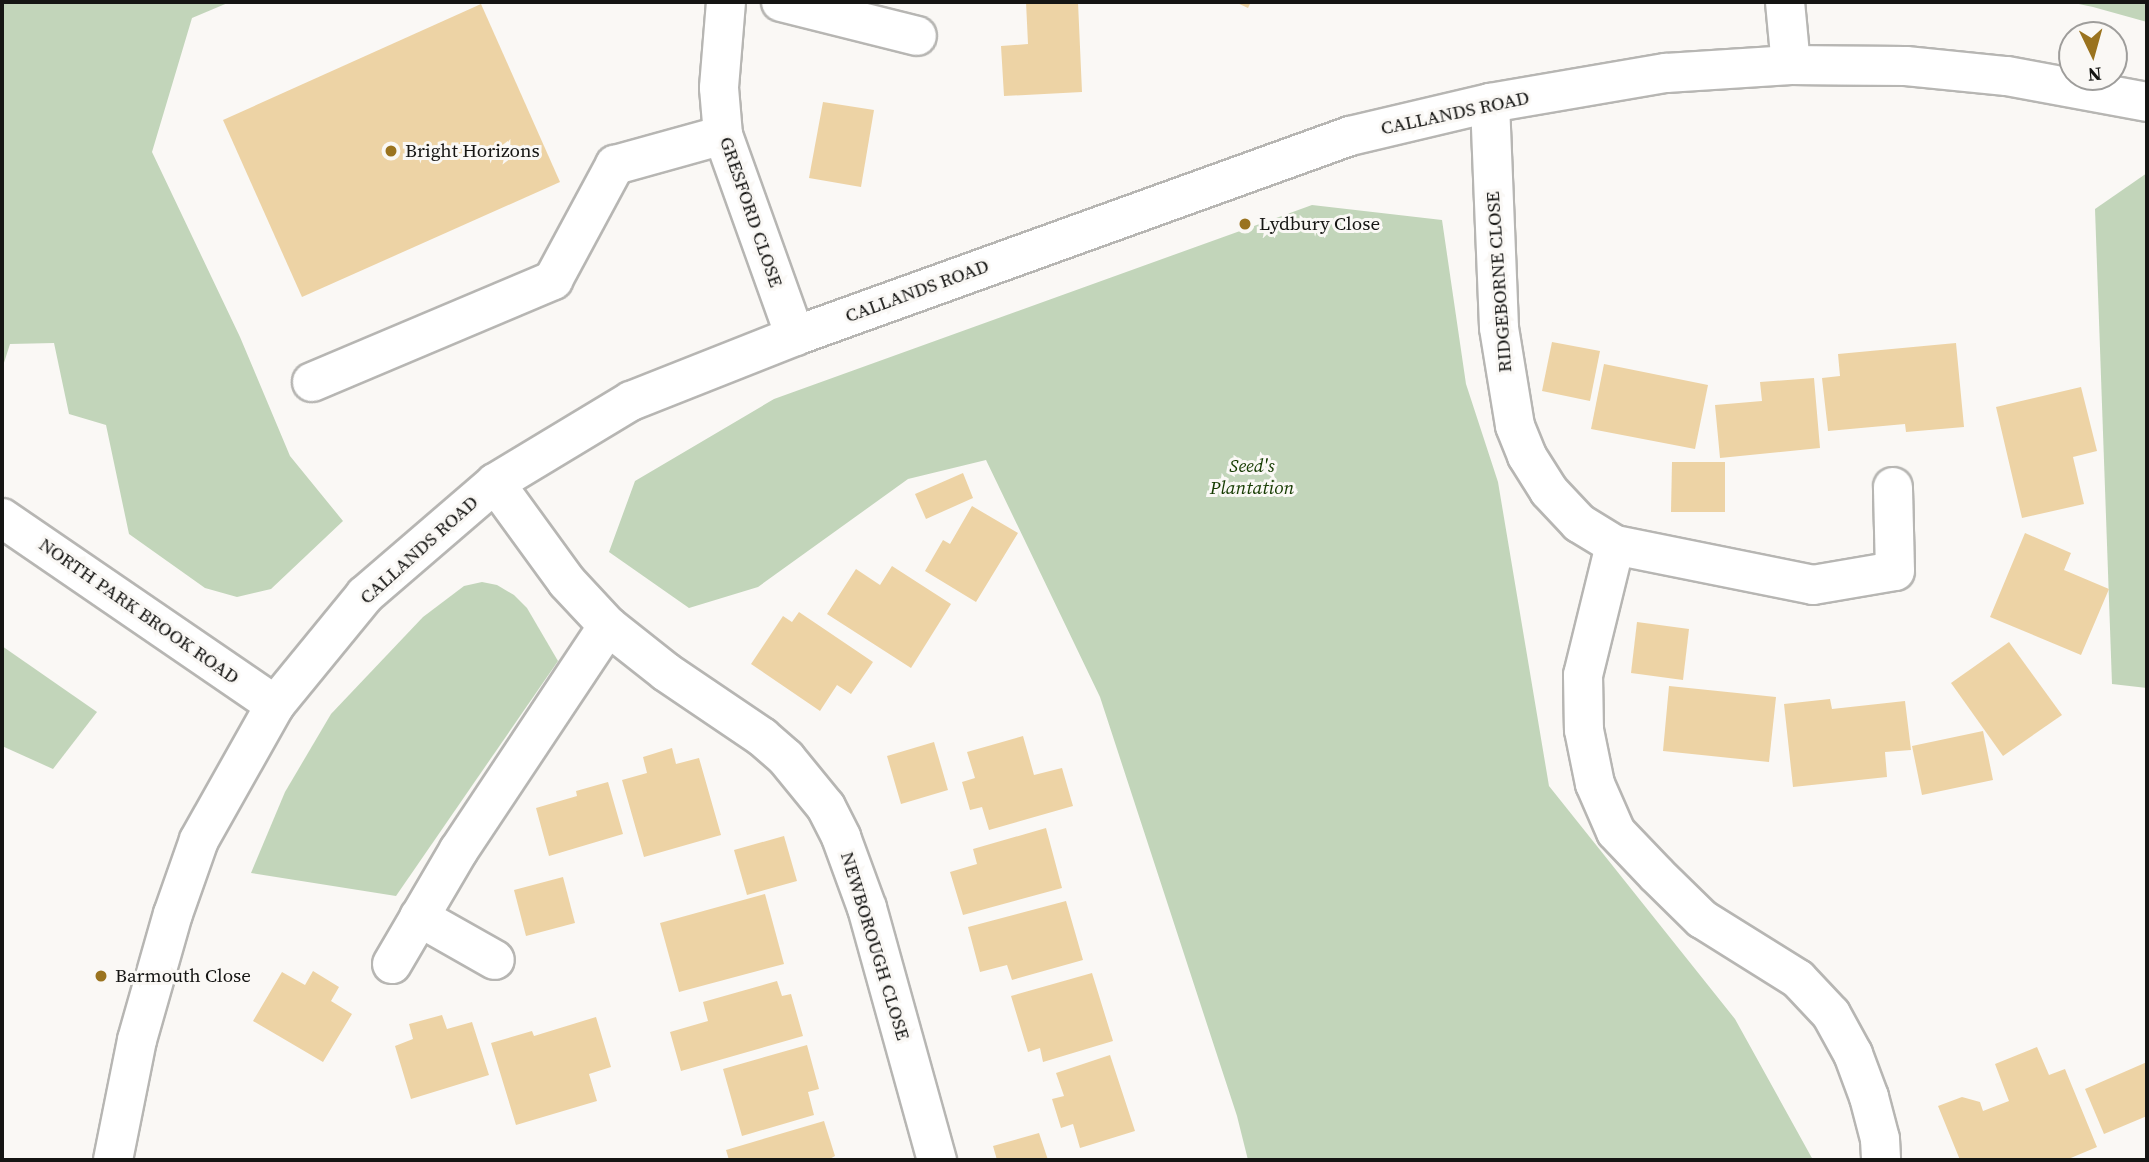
<!DOCTYPE html>
<html>
<head>
<meta charset="utf-8">
<style>
  body { margin:0 }
  #map { position:relative; width:2149px; height:1162px; overflow:hidden; background:#faf8f5; font-family:"Source Serif 4",serif }
  div>[style] { position:absolute }
  [style*='--x'] { left:calc(var(--x)*1px); top:calc(var(--y)*1px); width:calc(var(--w)*1px); rotate:calc(var(--a)*1deg) }
  .green>* { inset:0; background:#c2d5ba }
  .building>* { inset:0; background:#edd3a5 }
  .roads { filter:drop-shadow(2px 0 #b7b6b3) drop-shadow(-2px 0 #b7b6b3) drop-shadow(0 2px #b7b6b3) drop-shadow(0 -2px #b7b6b3) }
  .minor>* { height:38px; margin:-19px; padding:0 19px; transform-origin:19px; border-radius:19px; background:#fff }
  .dots>* { width:19px; height:19px; translate:-50% -50%; box-sizing:border-box; border:4px solid #faf8f5; border-radius:50% }
  span { translate:-50% -50%; white-space:nowrap; text-align:center; line-height:1.15; -webkit-text-stroke:6px #faf8f5; paint-order:stroke }
  .street-label { font-size:19px; color:#151513 }
  .poi-label { font-size:19px; color:#151513 }
  .left { translate:0 -50%; text-align:left }
  .park-label { font-size:19px; color:#153b00; font-style:italic }
  .frame { position:absolute; inset:0; border:4px solid #151513; pointer-events:none }
  .north { position:absolute; left:2058px; top:21px; width:70px; height:70px; box-sizing:border-box; background:#faf8f5; border:2px solid #9e9d9b; border-radius:50%; rotate:175deg; font-size:19px; font-weight:700; line-height:28px; text-align:center; color:#151513 }
  .north::after { content:''; display:block; margin:auto; width:24px; height:32px; background:#9a731f; clip-path:polygon(50% 0,100% 100%,50% 72%,0 100%) }
</style>
</head>
<body>
<div id="map">
  <div class="green">
    <div style="clip-path:polygon(2px 2px,230px 2px,192px 18px,152px 152px,240px 337px,290px 456px,343px 521px,271px 589px,237px 597px,205px 588px,129px 534px,106px 425px,69px 414px,54px 343px,10px 344px,2px 369px,2px 56px,4px 45px)"></div>
    <div style="clip-path:polygon(2069px 2px,2147px 2px,2147px 22px,2093px 7px)"></div>
    <div style="clip-path:polygon(2147px 173px,2147px 688px,2112px 684px,2095px 209px)"></div>
    <div style="clip-path:polygon(1312px 205px,1442px 220px,1466px 384px,1498px 482px,1549px 786px,1735px 1019px,1813px 1160px,1248px 1160px,1237px 1116px,1100px 697px,986px 460px,908px 479px,758px 587px,689px 608px,609px 552px,635px 481px,774px 399px)"></div>
    <div style="clip-path:polygon(482px 582px,497px 585px,514px 595px,527px 608px,558px 661px,396px 896px,251px 873px,285px 792px,331px 714px,423px 617px,464px 586px)"></div>
    <div style="clip-path:polygon(2px 646px,97px 712px,53px 769px,2px 746px)"></div>
  </div>
  <div class="building">
    <div style="clip-path:polygon(1026px 2px,1078px 2px,1082px 92px,1004px 96px,1001px 46px,1028px 44px)"></div>
    <div style="clip-path:polygon(1235px 2px,1251px 2px,1248px 8px)"></div>
    <div style="clip-path:polygon(481px 4px,560px 182px,302px 297px,223px 120px)"></div>
    <div style="clip-path:polygon(823px 102px,874px 110px,861px 187px,809px 178px)"></div>
    <div style="clip-path:polygon(1552px 342px,1600px 351px,1590px 401px,1542px 391px)"></div>
    <div style="clip-path:polygon(1956px 343px,1964px 427px,1906px 432px,1905px 424px,1828px 431px,1822px 378px,1840px 376px,1838px 354px)"></div>
    <div style="clip-path:polygon(1604px 364px,1708px 385px,1695px 449px,1591px 429px)"></div>
    <div style="clip-path:polygon(1814px 378px,1820px 448px,1720px 458px,1715px 405px,1762px 401px,1760px 382px)"></div>
    <div style="clip-path:polygon(2081px 387px,2097px 451px,2073px 457px,2084px 504px,2022px 518px,1996px 407px)"></div>
    <div style="clip-path:polygon(1672px 462px,1725px 462px,1725px 512px,1671px 512px)"></div>
    <div style="clip-path:polygon(963px 473px,973px 498px,926px 519px,915px 494px)"></div>
    <div style="clip-path:polygon(972px 506px,1018px 533px,976px 602px,925px 571px,943px 540px,950px 544px)"></div>
    <div style="clip-path:polygon(2025px 533px,2071px 553px,2064px 570px,2109px 589px,2081px 655px,1990px 617px)"></div>
    <div style="clip-path:polygon(892px 566px,951px 604px,911px 668px,827px 614px,856px 569px,880px 585px)"></div>
    <div style="clip-path:polygon(799px 612px,873px 662px,851px 694px,837px 685px,820px 711px,751px 664px,783px 616px,792px 622px)"></div>
    <div style="clip-path:polygon(1637px 622px,1689px 629px,1683px 680px,1631px 673px)"></div>
    <div style="clip-path:polygon(2009px 642px,2062px 715px,2003px 756px,1951px 683px)"></div>
    <div style="clip-path:polygon(1669px 686px,1776px 697px,1769px 762px,1663px 751px)"></div>
    <div style="clip-path:polygon(1830px 699px,1832px 709px,1905px 701px,1911px 750px,1885px 752px,1887px 777px,1793px 787px,1784px 704px)"></div>
    <div style="clip-path:polygon(1983px 731px,1993px 780px,1922px 795px,1912px 746px)"></div>
    <div style="clip-path:polygon(1023px 736px,1034px 775px,1062px 768px,1073px 806px,989px 830px,982px 807px,970px 810px,962px 782px,975px 778px,967px 752px)"></div>
    <div style="clip-path:polygon(934px 742px,948px 790px,901px 804px,887px 756px)"></div>
    <div style="clip-path:polygon(672px 748px,676px 764px,699px 758px,721px 835px,644px 857px,622px 780px,647px 773px,643px 757px)"></div>
    <div style="clip-path:polygon(608px 782px,623px 834px,549px 856px,536px 808px,577px 796px,576px 791px)"></div>
    <div style="clip-path:polygon(1046px 828px,1062px 888px,963px 915px,950px 872px,977px 864px,973px 849px)"></div>
    <div style="clip-path:polygon(784px 836px,797px 881px,747px 895px,734px 850px)"></div>
    <div style="clip-path:polygon(563px 877px,575px 923px,526px 936px,514px 890px)"></div>
    <div style="clip-path:polygon(765px 894px,784px 964px,679px 992px,660px 923px)"></div>
    <div style="clip-path:polygon(1066px 901px,1083px 960px,1012px 980px,1007px 965px,980px 972px,968px 927px)"></div>
    <div style="clip-path:polygon(313px 971px,339px 987px,331px 1001px,352px 1014px,323px 1062px,253px 1021px,282px 972px,305px 985px)"></div>
    <div style="clip-path:polygon(1092px 973px,1113px 1041px,1043px 1062px,1040px 1048px,1028px 1052px,1011px 996px)"></div>
    <div style="clip-path:polygon(777px 981px,782px 996px,791px 994px,803px 1036px,681px 1071px,670px 1032px,708px 1021px,703px 1002px)"></div>
    <div style="clip-path:polygon(442px 1015px,447px 1029px,472px 1022px,489px 1075px,411px 1099px,395px 1046px,413px 1039px,409px 1024px)"></div>
    <div style="clip-path:polygon(596px 1017px,611px 1067px,589px 1074px,597px 1101px,516px 1125px,491px 1043px,532px 1031px,534px 1036px)"></div>
    <div style="clip-path:polygon(807px 1045px,819px 1089px,808px 1092px,814px 1115px,742px 1136px,723px 1069px)"></div>
    <div style="clip-path:polygon(2037px 1047px,2049px 1075px,2065px 1069px,2097px 1147px,2066px 1160px,1960px 1160px,1938px 1106px,1962px 1097px,1980px 1102px,1983px 1111px,2009px 1101px,1995px 1064px)"></div>
    <div style="clip-path:polygon(1110px 1055px,1135px 1131px,1080px 1148px,1073px 1124px,1061px 1128px,1052px 1099px,1064px 1096px,1056px 1073px)"></div>
    <div style="clip-path:polygon(2147px 1062px,2147px 1116px,2104px 1134px,2085px 1089px)"></div>
    <div style="clip-path:polygon(824px 1121px,835px 1156px,828px 1160px,729px 1160px,726px 1150px)"></div>
    <div style="clip-path:polygon(1039px 1133px,1048px 1160px,997px 1160px,993px 1146px)"></div>
  </div>
  <div class="roads">
    <div class="minor">
      <div style="--x:726;--y:2;--w:86;--a:94.7"></div>
      <div style="--x:719;--y:88;--w:47;--a:85.1"></div>
      <div style="--x:723;--y:135;--w:214;--a:70.3"></div>
      <div style="--x:781;--y:2;--w:140;--a:14"></div>
      <div style="--x:1785;--y:2;--w:63;--a:84.6"></div>
      <div style="--x:1490;--y:103;--w:225;--a:87.7"></div>
      <div style="--x:1499;--y:328;--w:99;--a:80.7"></div>
      <div style="--x:1515;--y:426;--w:32;--a:68"></div>
      <div style="--x:1527;--y:456;--w:41;--a:57.8"></div>
      <div style="--x:1549;--y:491;--w:44;--a:46.8"></div>
      <div style="--x:1579;--y:523;--w:42;--a:31.4"></div>
      <div style="--x:1615;--y:545;--w:134;--a:103.8"></div>
      <div style="--x:1583;--y:675;--w:55;--a:89"></div>
      <div style="--x:1584;--y:730;--w:55;--a:78.5"></div>
      <div style="--x:1595;--y:784;--w:52;--a:66.4"></div>
      <div style="--x:1616;--y:832;--w:59;--a:46.4"></div>
      <div style="--x:1657;--y:875;--w:63;--a:44.4"></div>
      <div style="--x:1702;--y:919;--w:113;--a:32"></div>
      <div style="--x:1798;--y:979;--w:48;--a:46.7"></div>
      <div style="--x:1831;--y:1014;--w:46;--a:61.2"></div>
      <div style="--x:1853;--y:1054;--w:46;--a:69.6"></div>
      <div style="--x:1869;--y:1097;--w:43;--a:75.3"></div>
      <div style="--x:1880;--y:1139;--w:21;--a:87"></div>
      <div style="--x:312;--y:382;--w:262;--a:-22.9"></div>
      <div style="--x:553;--y:280;--w:131;--a:-61.7"></div>
      <div style="--x:615;--y:165;--w:112;--a:-15.5"></div>
      <div style="--x:495;--y:483;--w:122;--a:54"></div>
      <div style="--x:567;--y:582;--w:60;--a:47"></div>
      <div style="--x:608;--y:626;--w:74;--a:38.4"></div>
      <div style="--x:666;--y:672;--w:116;--a:34.1"></div>
      <div style="--x:762;--y:737;--w:32;--a:41"></div>
      <div style="--x:786;--y:758;--w:63;--a:50.8"></div>
      <div style="--x:826;--y:807;--w:34;--a:63"></div>
      <div style="--x:841;--y:837;--w:76;--a:69.9"></div>
      <div style="--x:867;--y:908;--w:262;--a:74.5"></div>
      <div style="--x:2;--y:518;--w:331;--a:34.4"></div>
      <div style="--x:1615;--y:545;--w:202;--a:11.4"></div>
      <div style="--x:1813;--y:585;--w:83;--a:-9.7"></div>
      <div style="--x:1895;--y:571;--w:84;--a:-91.4"></div>
      <div style="--x:419;--y:917;--w:87;--a:29.5"></div>
      <div style="--x:392;--y:964;--w:132;--a:-59.6"></div>
      <div style="--x:459;--y:850;--w:269;--a:-56.4"></div>
      <div style="--x:113;--y:1160;--w:122;--a:-78.7"></div>
      <div style="--x:137;--y:1040;--w:131;--a:-74.1"></div>
      <div style="--x:173;--y:914;--w:78;--a:-70.6"></div>
      <div style="--x:199;--y:840;--w:155;--a:-60.6"></div>
      <div style="--x:275;--y:705;--w:142;--a:-50.7"></div>
      <div style="--x:365;--y:595;--w:172;--a:-40.7"></div>
      <div style="--x:495;--y:483;--w:159;--a:-31.1"></div>
      <div style="--x:631;--y:401;--w:176;--a:-21.6"></div>
      <div style="--x:795;--y:336;--w:590;--a:-19.82"></div>
      <div style="--x:1350;--y:136;--w:144;--a:-13.3"></div>
      <div style="--x:1490;--y:103;--w:179;--a:-9.7"></div>
      <div style="--x:1666;--y:73;--w:125;--a:-3.7"></div>
      <div style="--x:1791;--y:65;--w:115;--a:0.5"></div>
      <div style="--x:1906;--y:66;--w:101;--a:5.7"></div>
      <div style="--x:2007;--y:76;--w:142;--a:10.5"></div>
    </div>
  </div>
  <div class="dots">
    <div style="left:391px;top:151px;background:#9a731f"></div>
    <div style="left:1245px;top:224px;background:#9a731f"></div>
    <div style="left:101px;top:976px;background:#9a731f"></div>
  </div>
  <div class="street-label">
    <span style="left:1455px;top:113px;rotate:-12deg">CALLANDS ROAD</span>
    <span style="left:751px;top:212px;rotate:71deg">GRESFORD CLOSE</span>
    <span style="left:1499px;top:282px;rotate:-94deg">RIDGEBORNE CLOSE</span>
    <span style="left:917px;top:291px;rotate:-20deg">CALLANDS ROAD</span>
    <span style="left:419px;top:550px;rotate:-42deg">CALLANDS ROAD</span>
    <span style="left:139px;top:611px;rotate:35deg">NORTH PARK BROOK ROAD</span>
    <span style="left:875px;top:946px;rotate:73deg">NEWBOROUGH CLOSE</span>
  </div>
  <div class="poi-label">
    <span class="left" style="left:405px;top:151px">Bright Horizons</span>
    <span class="left" style="left:1259px;top:224px">Lydbury Close</span>
    <span class="left" style="left:115px;top:976px">Barmouth Close</span>
  </div>
  <div class="park-label">
    <span style="left:1252px;top:477px">Seed's<br>Plantation</span>
  </div>
  <div class="frame"></div>
  <div class="north">N</div>
</div>
</body>
</html>
